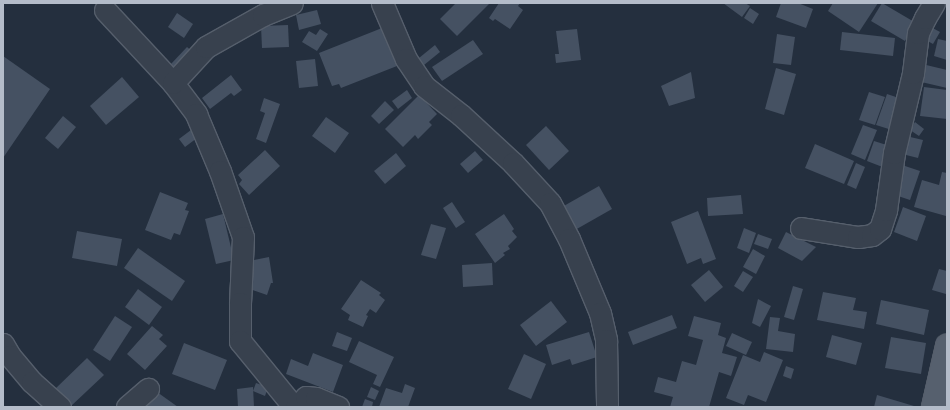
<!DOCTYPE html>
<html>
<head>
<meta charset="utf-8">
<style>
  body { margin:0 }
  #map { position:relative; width:950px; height:410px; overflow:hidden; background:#242f3e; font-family:Roboto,sans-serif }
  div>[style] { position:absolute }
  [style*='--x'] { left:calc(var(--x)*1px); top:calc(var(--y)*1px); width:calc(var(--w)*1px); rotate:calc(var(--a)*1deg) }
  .building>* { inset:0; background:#455162 }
  .roads { filter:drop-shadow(1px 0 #565f6c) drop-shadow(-1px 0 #565f6c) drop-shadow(0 1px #565f6c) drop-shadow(0 -1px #565f6c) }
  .minor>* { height:21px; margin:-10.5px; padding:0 10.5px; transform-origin:10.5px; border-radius:10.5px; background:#38414e }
  .major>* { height:22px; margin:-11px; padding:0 11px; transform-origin:11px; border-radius:11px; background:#56606e }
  span { translate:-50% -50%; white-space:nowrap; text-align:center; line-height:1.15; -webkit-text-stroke:3px #1d2633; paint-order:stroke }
  .frame { position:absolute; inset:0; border:4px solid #b4bcc9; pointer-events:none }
</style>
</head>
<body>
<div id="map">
  <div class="building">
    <div style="clip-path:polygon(456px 3px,490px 3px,457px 36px,440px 19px)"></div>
    <div style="clip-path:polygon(499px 3px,520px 3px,518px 6px,523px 10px,510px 29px,495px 19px,493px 21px,489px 18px)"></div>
    <div style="clip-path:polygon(723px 3px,745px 3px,750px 6px,742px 17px)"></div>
    <div style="clip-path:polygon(781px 3px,798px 3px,813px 9px,806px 28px,776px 17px)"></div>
    <div style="clip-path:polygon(833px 3px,878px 3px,859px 32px,828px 11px)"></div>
    <div style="clip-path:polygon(882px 3px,916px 23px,905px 41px,871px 21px)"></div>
    <div style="clip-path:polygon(750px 8px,759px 14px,753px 24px,744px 18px)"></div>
    <div style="clip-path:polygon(317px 10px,321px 24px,299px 30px,296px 15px)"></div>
    <div style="clip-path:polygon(177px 13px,193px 24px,184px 38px,168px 27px)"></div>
    <div style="clip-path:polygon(288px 25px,289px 47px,262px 48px,261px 26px)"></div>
    <div style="clip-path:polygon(929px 26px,940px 32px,933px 44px,922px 38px)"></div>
    <div style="clip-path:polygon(382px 28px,397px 66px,341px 88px,339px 84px,332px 86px,319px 53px)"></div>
    <div style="clip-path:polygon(320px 29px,328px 34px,317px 51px,302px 42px,309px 31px,316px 35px)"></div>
    <div style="clip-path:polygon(577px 29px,581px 60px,556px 63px,555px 54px,559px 54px,556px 31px)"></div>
    <div style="clip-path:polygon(842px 32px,895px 38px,893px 56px,840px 50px)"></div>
    <div style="clip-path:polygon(777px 34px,795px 37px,791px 65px,773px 63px)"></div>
    <div style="clip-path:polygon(938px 39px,947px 41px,947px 60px,934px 56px)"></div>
    <div style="clip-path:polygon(473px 40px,483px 54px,442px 81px,432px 67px)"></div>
    <div style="clip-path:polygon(435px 45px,440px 52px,424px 65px,419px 58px)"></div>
    <div style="clip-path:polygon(187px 47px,193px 52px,176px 70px,171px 64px)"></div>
    <div style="clip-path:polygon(3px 56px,50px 89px,3px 158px)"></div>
    <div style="clip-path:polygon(315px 59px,318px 86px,299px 88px,296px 61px)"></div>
    <div style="clip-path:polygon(922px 64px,947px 70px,947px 88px,917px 81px)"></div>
    <div style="clip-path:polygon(776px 68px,796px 74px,784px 115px,765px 109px)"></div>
    <div style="clip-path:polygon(691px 72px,695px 98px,669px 106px,661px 86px)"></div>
    <div style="clip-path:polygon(231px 75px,242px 90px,234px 96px,231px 93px,210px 109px,202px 98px)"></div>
    <div style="clip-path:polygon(122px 77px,139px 97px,106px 125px,90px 106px)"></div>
    <div style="clip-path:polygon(924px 87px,947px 90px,947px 119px,920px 116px)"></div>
    <div style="clip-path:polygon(407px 90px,412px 98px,398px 109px,392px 101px)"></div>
    <div style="clip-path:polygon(869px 92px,885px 97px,875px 125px,859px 120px)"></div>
    <div style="clip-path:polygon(887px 94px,905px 100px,895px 131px,876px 125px)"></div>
    <div style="clip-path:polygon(419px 95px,437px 114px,429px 122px,432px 125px,418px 139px,415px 135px,403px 147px,385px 129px)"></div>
    <div style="clip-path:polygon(264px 98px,280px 104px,266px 143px,256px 139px,265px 113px,260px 111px)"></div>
    <div style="clip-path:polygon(385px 101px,394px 110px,379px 124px,371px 116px)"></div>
    <div style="clip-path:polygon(63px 116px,76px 127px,58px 149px,45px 138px)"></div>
    <div style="clip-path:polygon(326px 117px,349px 133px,335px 153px,312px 136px)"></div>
    <div style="clip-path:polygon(915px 122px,924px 129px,919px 136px,910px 130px)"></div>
    <div style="clip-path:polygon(863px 125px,877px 130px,865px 160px,851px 154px)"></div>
    <div style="clip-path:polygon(546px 126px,569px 151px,549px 170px,526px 145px)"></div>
    <div style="clip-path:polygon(191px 130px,197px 138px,185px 147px,179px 139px)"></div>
    <div style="clip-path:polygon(906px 136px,923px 140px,918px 158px,902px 154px)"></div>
    <div style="clip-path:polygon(874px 141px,893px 147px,885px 168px,867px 161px)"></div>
    <div style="clip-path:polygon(815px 144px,854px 161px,844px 184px,805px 168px)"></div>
    <div style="clip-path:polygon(265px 150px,280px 166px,249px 195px,239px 184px,242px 180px,238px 175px)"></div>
    <div style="clip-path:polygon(475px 151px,483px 160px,468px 173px,460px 164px)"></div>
    <div style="clip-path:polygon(396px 153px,406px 166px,385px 184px,374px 171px)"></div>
    <div style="clip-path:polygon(856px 163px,865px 167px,856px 189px,847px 185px)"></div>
    <div style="clip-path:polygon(902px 165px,920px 171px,910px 200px,892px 194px)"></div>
    <div style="clip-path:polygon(942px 172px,947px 173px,946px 216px,914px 207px,922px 180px,939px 185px)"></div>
    <div style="clip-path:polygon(599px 186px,612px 209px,575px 230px,562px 207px)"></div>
    <div style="clip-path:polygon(160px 192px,188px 203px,185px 210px,189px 211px,180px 235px,174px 233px,171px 240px,145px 230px)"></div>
    <div style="clip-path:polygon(741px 195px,743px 214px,708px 216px,707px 198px)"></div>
    <div style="clip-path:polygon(452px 202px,465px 222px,456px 228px,443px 208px)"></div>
    <div style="clip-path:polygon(903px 207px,926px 216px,917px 241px,894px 232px)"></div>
    <div style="clip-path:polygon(698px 211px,716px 259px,703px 264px,701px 258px,687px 264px,671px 222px)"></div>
    <div style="clip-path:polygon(223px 214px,234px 260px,216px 264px,205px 219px)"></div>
    <div style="clip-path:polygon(504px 214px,514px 229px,512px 231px,517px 237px,508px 246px,510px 249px,503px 253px,505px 255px,495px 263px,475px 234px)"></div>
    <div style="clip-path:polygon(431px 224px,446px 228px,436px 259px,421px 255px)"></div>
    <div style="clip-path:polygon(744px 228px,756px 233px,749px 253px,737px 248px)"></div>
    <div style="clip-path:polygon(77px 231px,122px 239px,117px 266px,72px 258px)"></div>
    <div style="clip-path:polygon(786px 232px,816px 247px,802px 261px,778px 248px)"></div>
    <div style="clip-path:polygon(758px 234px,772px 239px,768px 249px,754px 244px)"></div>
    <div style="clip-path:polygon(138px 248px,185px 281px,172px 301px,124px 268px)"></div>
    <div style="clip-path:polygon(753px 249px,765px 256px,756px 274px,743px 267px)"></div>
    <div style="clip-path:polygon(269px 257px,273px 283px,271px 283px,267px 295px,247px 288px,249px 261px)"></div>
    <div style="clip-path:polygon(492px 263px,493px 285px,463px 287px,462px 265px)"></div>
    <div style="clip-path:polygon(939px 269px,947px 271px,946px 294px,932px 290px)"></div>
    <div style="clip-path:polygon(709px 270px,723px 287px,705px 302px,691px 285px)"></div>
    <div style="clip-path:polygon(743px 271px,753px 277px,743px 292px,734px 286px)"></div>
    <div style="clip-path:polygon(361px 280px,381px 293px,379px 295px,385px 300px,376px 313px,370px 309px,366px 315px,368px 316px,363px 327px,348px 320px,350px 315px,341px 309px)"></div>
    <div style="clip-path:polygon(793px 286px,803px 289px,794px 320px,784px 317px)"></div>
    <div style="clip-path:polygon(138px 289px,162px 307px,149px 325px,125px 307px)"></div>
    <div style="clip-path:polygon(823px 292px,856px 298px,853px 310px,867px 312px,864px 329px,817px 320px)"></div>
    <div style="clip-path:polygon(758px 299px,771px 306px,760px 327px,752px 323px)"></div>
    <div style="clip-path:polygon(881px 300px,929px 310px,924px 335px,876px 324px)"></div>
    <div style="clip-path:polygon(551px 301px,567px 322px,536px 346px,520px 325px)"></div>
    <div style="clip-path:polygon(672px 315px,677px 328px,633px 345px,628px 332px)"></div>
    <div style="clip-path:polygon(115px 316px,132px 327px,110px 361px,93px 350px)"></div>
    <div style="clip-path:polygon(694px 316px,721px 323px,718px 335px,726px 338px,722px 353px,737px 357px,731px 376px,719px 372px,709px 407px,670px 407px,673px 397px,654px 392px,658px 377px,676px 382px,682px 361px,696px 365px,703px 340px,688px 336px)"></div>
    <div style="clip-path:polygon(770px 317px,780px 318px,778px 331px,795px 334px,793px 352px,766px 349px)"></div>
    <div style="clip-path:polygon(152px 326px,163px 335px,159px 339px,167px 346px,145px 370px,127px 354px)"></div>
    <div style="clip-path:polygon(337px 332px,352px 338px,347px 351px,332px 346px)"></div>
    <div style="clip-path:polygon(589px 332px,597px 357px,572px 365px,570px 359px,552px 365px,546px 345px)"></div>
    <div style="clip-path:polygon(732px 333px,752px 342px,746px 355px,726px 346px)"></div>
    <div style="clip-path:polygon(832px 335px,862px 343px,856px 365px,826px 357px)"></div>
    <div style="clip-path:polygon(891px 337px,926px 343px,921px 374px,885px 368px)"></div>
    <div style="clip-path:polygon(359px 341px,394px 357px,380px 387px,373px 384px,377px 375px,349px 362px)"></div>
    <div style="clip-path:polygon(184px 343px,227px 360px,215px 390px,172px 374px)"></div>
    <div style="clip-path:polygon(764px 352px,783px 360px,766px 402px,748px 395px,744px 405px,726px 398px,743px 355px,760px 362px)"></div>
    <div style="clip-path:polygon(313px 353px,343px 365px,333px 392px,286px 374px,291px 359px,308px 366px)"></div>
    <div style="clip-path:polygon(524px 354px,546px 364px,531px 399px,508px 389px)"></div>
    <div style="clip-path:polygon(87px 358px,104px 375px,70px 407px,54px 390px)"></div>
    <div style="clip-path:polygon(786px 366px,794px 369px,791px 379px,783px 376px)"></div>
    <div style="clip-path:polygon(256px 383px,268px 387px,265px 396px,253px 391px)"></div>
    <div style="clip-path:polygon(405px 384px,415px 388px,408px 407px,379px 407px,386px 388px,402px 393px)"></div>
    <div style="clip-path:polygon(253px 387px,254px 407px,238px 407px,237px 389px)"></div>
    <div style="clip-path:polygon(371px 387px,379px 391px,375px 400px,367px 397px)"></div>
    <div style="clip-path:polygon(157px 392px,178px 407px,146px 407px)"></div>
    <div style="clip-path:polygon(877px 395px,914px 406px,913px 407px,874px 407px)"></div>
    <div style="clip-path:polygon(365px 399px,373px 402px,372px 407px,362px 407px)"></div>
  </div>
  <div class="roads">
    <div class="minor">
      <div style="--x:382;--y:3;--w:61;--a:66.8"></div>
      <div style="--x:406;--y:59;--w:32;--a:56"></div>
      <div style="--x:424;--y:86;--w:47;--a:38.1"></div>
      <div style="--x:461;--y:115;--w:71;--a:42.7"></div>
      <div style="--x:513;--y:163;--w:54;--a:47.2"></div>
      <div style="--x:550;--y:203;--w:41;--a:62.2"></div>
      <div style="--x:569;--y:239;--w:80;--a:67.3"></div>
      <div style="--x:600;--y:313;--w:28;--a:77"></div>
      <div style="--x:606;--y:340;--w:67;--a:89.1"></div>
      <div style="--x:105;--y:10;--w:100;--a:47"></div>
      <div style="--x:173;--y:83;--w:39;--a:53"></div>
      <div style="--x:196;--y:114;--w:62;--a:67.2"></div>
      <div style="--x:220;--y:171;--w:70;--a:70.8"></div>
      <div style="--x:243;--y:237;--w:66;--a:92.6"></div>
      <div style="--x:240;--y:303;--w:38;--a:90"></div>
      <div style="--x:240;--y:341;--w:85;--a:50.7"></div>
      <div style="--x:173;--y:83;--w:49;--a:-47.5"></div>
      <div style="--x:206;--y:47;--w:65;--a:-29.3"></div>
      <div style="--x:263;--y:15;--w:31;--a:-22"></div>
      <div style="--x:801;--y:228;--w:58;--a:9"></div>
      <div style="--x:858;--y:237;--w:14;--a:-8"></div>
      <div style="--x:872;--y:235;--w:10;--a:-37"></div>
      <div style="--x:880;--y:229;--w:20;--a:-72"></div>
      <div style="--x:886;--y:210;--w:58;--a:-82"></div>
      <div style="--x:894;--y:153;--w:82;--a:-76.6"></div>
      <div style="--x:913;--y:73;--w:40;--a:-82.9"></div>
      <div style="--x:918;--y:33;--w:17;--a:-65"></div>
      <div style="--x:925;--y:18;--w:17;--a:-59"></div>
      <div style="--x:3;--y:344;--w:14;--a:60"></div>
      <div style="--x:10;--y:356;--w:34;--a:50"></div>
      <div style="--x:32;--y:382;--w:38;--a:42"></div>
      <div style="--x:127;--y:407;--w:28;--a:-41"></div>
      <div style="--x:296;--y:407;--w:14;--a:-45"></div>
      <div style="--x:306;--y:397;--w:10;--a:6"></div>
      <div style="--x:316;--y:398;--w:24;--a:22"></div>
    </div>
    <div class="major">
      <div style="--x:933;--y:407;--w:63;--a:-77.1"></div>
    </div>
  </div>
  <div class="frame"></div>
</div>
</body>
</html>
